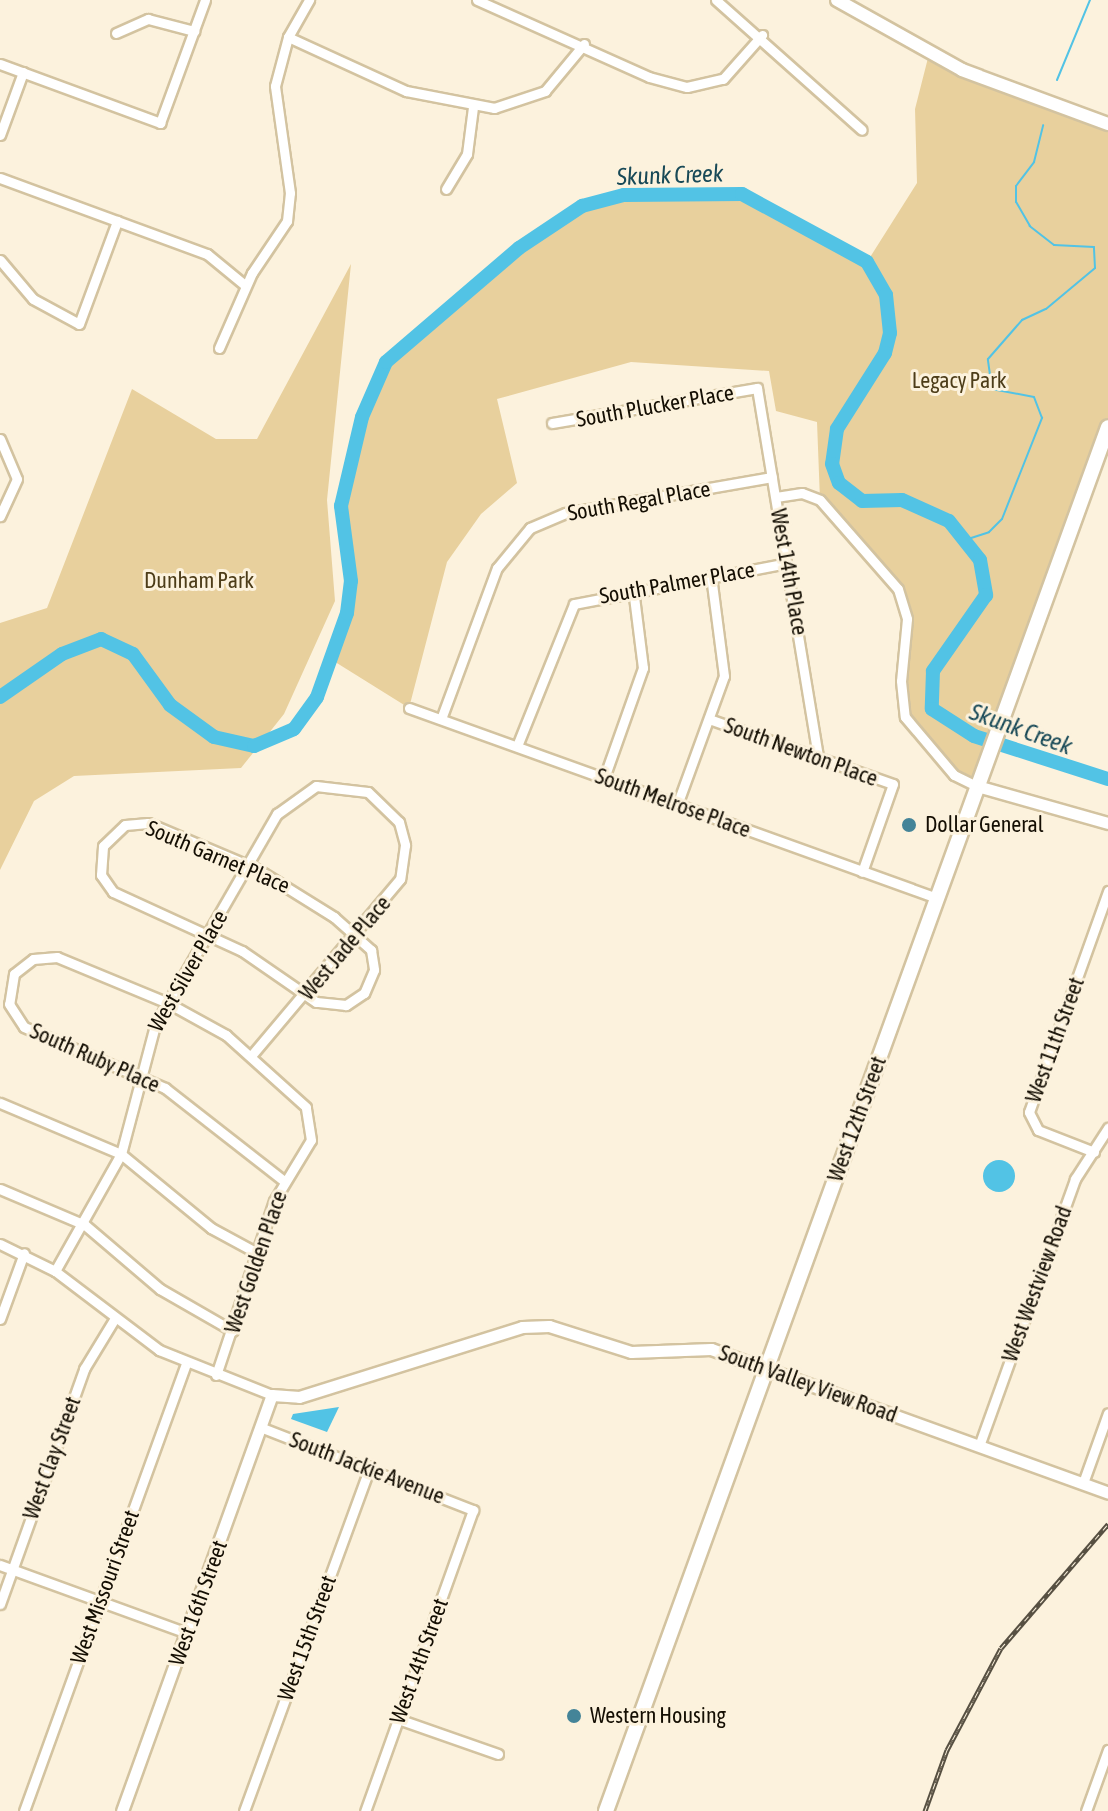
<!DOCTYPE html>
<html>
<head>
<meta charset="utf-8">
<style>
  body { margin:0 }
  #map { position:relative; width:1108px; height:1811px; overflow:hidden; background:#fcf2dd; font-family:"Asap Condensed",sans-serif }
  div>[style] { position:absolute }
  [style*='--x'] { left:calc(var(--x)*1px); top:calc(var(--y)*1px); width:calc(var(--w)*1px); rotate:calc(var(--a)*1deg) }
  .green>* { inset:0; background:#e8d09d }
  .water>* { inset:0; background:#52c3e5 }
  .round { border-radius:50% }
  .stream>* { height:2px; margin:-1px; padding:0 1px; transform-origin:1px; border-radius:1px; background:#52c3e5 }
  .river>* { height:14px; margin:-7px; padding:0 7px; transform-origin:7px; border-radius:7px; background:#52c3e5 }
  .roads { filter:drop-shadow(2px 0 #d3c3a0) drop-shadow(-2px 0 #d3c3a0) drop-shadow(0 2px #d3c3a0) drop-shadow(0 -2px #d3c3a0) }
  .minor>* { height:9px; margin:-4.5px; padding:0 4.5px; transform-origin:4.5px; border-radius:4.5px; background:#fff }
  .tertiary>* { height:11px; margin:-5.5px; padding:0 5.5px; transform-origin:5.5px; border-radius:5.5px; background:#fff }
  .secondary>* { height:12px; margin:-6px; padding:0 6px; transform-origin:6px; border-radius:6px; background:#fff }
  .primary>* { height:14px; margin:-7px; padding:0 7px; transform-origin:7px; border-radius:7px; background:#fff }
  .rail>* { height:5px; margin-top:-2.5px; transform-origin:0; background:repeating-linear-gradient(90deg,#fcf2dd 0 6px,#575042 0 12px); box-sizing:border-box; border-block:2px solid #575042 }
  .dots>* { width:22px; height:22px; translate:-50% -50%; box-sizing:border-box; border:4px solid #fcf2dd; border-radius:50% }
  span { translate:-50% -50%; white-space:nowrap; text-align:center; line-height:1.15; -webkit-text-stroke:6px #fcf2dd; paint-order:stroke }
  .park-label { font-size:22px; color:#4d3d19 }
  .street-label { font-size:22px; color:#140e03 }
  .poi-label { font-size:22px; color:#140e03 }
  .left { translate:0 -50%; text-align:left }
  .water-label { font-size:24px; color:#184957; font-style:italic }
</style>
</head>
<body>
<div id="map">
  <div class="green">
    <div style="clip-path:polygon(929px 54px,1108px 124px,1108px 428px,977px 786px,954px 775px,903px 711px,905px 609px,890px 580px,820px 500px,817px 422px,776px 411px,769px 371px,631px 362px,497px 399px,517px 483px,481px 514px,447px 562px,409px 708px,332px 660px,351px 581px,341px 506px,362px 417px,386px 362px,555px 220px,624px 195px,742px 194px,867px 262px,917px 183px,915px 109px)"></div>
    <div style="clip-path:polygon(351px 264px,327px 500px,335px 601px,284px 714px,241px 768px,74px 776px,34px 801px,0 870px,0 623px,47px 608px,132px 389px,216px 439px,257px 439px)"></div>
  </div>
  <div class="water">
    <div class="round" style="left:983px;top:1160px;width:32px;height:32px"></div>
    <div style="clip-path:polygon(339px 1407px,327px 1432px,291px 1419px,293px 1414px)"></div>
  </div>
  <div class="stream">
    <div style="--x:1057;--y:80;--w:87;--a:-67.6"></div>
    <div style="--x:968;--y:539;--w:22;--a:-18"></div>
    <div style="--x:989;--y:532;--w:18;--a:-45"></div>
    <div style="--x:1002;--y:519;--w:109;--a:-68.4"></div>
    <div style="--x:1042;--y:418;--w:22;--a:-111"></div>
    <div style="--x:1034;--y:397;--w:43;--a:-169.2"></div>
    <div style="--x:992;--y:389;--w:30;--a:-98"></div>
    <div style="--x:988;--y:359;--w:52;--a:-48.9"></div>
    <div style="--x:1022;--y:320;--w:26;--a:-25"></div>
    <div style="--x:1046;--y:309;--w:64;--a:-39.9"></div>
    <div style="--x:1095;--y:268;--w:21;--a:-93"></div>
    <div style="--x:1094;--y:247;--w:40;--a:-177.1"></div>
    <div style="--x:1054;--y:245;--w:31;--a:-142"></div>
    <div style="--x:1030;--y:226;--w:28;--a:-120"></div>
    <div style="--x:1016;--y:202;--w:16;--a:-90"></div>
    <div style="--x:1016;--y:186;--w:30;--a:-53"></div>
    <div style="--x:1034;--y:162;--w:38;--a:-76"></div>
  </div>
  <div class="river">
    <div style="--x:0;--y:697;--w:75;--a:-34.7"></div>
    <div style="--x:62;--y:654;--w:42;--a:-21"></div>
    <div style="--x:101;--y:639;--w:35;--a:25"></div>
    <div style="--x:133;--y:654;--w:63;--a:54"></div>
    <div style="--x:170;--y:705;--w:54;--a:36"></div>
    <div style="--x:214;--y:737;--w:41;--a:12.7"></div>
    <div style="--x:254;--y:746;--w:43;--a:-23"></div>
    <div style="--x:294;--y:729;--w:39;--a:-54"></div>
    <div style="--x:317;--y:697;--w:89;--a:-70.3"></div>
    <div style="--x:347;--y:613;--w:32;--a:-83"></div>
    <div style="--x:351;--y:581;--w:76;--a:-97.6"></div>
    <div style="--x:341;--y:506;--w:91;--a:-76.7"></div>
    <div style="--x:362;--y:417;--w:60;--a:-66.4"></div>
    <div style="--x:386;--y:362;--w:175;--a:-40.6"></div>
    <div style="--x:519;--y:248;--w:76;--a:-33.7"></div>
    <div style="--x:582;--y:206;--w:43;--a:-14.7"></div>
    <div style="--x:624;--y:195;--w:118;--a:-0.5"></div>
    <div style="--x:742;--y:194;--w:142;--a:28.5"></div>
    <div style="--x:867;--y:262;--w:38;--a:60"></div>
    <div style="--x:886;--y:295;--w:38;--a:84"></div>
    <div style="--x:890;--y:333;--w:21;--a:104"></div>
    <div style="--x:885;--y:353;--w:90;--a:122.3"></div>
    <div style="--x:837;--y:429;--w:35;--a:98"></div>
    <div style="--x:832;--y:464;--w:20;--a:70"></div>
    <div style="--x:839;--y:483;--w:29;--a:38"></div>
    <div style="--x:862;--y:501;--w:40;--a:-1.4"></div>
    <div style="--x:902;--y:500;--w:51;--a:24.1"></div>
    <div style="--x:949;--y:521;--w:50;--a:51.5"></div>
    <div style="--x:980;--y:560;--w:36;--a:80"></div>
    <div style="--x:986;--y:595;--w:93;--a:124.9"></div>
    <div style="--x:933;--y:671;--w:38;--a:92"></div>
    <div style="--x:932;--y:709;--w:50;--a:32.7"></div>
    <div style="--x:974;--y:736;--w:141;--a:17.8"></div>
  </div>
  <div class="roads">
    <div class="minor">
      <div style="--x:477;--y:0;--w:188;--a:24.1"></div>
      <div style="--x:649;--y:77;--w:39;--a:15"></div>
      <div style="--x:687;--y:87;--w:37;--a:-13"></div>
      <div style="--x:723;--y:79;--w:59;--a:-48.4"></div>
      <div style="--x:716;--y:0;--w:195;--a:41.7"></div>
      <div style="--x:116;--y:33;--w:35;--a:-24"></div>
      <div style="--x:148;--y:19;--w:48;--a:14.6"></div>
      <div style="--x:288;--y:37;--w:130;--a:24.6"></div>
      <div style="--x:406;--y:91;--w:90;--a:10.9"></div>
      <div style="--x:494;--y:108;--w:54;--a:-18.4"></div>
      <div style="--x:545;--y:91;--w:61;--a:-50.3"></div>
      <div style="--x:0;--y:64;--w:171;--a:20.2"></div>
      <div style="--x:160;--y:123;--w:131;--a:-69.9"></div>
      <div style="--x:0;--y:135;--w:67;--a:-69.9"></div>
      <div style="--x:0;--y:178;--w:221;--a:20.2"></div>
      <div style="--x:207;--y:254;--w:50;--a:39.4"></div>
      <div style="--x:446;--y:189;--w:41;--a:-59"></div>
      <div style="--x:467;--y:154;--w:47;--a:-82.7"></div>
      <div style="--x:0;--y:260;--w:51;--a:49.8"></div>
      <div style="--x:33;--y:299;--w:52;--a:28.5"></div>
      <div style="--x:79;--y:324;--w:110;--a:-69.7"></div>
      <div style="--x:219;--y:348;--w:82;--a:-66.3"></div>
      <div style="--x:252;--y:273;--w:63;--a:-56.1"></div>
      <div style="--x:287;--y:221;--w:28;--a:-84"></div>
      <div style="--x:290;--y:193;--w:108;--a:-98"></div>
      <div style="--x:275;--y:86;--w:51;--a:-75.1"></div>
      <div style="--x:288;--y:37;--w:43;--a:-60.4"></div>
      <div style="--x:552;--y:423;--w:208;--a:-9.7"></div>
      <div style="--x:757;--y:388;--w:373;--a:80.6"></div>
      <div style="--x:0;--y:439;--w:43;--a:67"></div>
      <div style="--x:17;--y:479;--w:41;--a:114.7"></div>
      <div style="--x:776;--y:497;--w:26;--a:-9"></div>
      <div style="--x:802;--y:493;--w:19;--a:21"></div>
      <div style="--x:820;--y:500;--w:118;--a:48.8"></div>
      <div style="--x:898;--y:589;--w:31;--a:73"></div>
      <div style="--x:907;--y:619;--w:62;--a:95.5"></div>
      <div style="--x:901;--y:681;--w:36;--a:84"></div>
      <div style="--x:905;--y:717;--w:76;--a:49.8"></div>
      <div style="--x:954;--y:775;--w:25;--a:26"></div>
      <div style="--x:409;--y:708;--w:561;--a:19.79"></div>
      <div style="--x:441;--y:719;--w:161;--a:-69.7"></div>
      <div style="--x:497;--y:568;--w:52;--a:-50.5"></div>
      <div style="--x:530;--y:528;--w:39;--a:-23"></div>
      <div style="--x:566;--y:513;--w:209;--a:-9.9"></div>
      <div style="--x:709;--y:719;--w:195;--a:19.5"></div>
      <div style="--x:893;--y:784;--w:93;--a:109.4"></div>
      <div style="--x:517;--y:746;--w:153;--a:-68.1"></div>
      <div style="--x:574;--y:604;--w:216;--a:-10.9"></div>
      <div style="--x:604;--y:778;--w:117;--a:-70.5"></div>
      <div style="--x:643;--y:668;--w:80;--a:-97.2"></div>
      <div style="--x:677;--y:805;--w:137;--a:-70"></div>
      <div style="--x:724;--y:676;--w:101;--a:-97.4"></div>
      <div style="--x:148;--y:823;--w:118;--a:22.9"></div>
      <div style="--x:257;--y:869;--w:91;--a:31.9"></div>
      <div style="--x:334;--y:917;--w:50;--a:41.7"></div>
      <div style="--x:371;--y:950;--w:20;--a:81"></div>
      <div style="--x:374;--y:970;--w:25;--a:113"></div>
      <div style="--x:364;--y:993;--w:22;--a:146"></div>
      <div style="--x:346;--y:1005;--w:30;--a:-174"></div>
      <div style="--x:316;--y:1002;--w:90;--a:-145.4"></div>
      <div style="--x:242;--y:951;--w:142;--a:-155.4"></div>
      <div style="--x:113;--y:892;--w:21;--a:-125"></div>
      <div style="--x:101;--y:875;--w:29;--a:-86"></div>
      <div style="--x:103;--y:846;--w:30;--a:-44"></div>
      <div style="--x:125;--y:825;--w:23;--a:-5"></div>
      <div style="--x:0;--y:1103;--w:131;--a:22.9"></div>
      <div style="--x:121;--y:1154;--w:117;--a:39.4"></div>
      <div style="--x:211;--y:1228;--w:52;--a:28.5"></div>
      <div style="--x:1094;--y:1152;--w:60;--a:-158.6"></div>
      <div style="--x:1038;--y:1130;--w:20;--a:-117"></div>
      <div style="--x:1029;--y:1112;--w:235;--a:-70.3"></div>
      <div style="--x:0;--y:1189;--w:92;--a:23"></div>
      <div style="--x:85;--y:1225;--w:99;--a:40.5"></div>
      <div style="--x:160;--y:1289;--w:84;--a:29.9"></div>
      <div style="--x:0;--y:1244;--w:61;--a:26.1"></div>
      <div style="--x:55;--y:1271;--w:131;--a:37.2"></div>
      <div style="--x:159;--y:1350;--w:122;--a:21.7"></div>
      <div style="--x:55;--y:1271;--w:134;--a:-60.6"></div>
      <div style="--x:121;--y:1154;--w:133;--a:-75.2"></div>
      <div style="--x:155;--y:1025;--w:244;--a:-60"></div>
      <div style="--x:277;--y:814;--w:48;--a:-35.7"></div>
      <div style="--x:316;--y:786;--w:52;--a:6.6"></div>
      <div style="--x:368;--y:792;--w:43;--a:44.1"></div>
      <div style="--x:399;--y:822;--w:24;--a:75"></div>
      <div style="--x:405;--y:845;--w:34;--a:98"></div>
      <div style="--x:400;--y:879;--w:230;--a:130.1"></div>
      <div style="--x:0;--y:1319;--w:70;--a:-70"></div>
      <div style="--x:216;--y:1375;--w:183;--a:-71.6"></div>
      <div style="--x:274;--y:1201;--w:71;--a:-58.8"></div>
      <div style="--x:311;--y:1140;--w:33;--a:-99"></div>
      <div style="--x:306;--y:1107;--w:108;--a:-138"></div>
      <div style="--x:226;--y:1035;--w:66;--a:-151.1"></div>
      <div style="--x:168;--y:1003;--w:120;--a:-157.5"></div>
      <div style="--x:57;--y:957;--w:24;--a:175"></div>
      <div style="--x:33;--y:959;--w:24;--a:142"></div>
      <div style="--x:14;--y:974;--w:30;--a:99"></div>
      <div style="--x:9;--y:1004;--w:27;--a:57"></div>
      <div style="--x:24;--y:1027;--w:154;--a:23.4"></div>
      <div style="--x:165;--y:1088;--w:151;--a:38"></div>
      <div style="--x:260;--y:1427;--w:229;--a:21.3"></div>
      <div style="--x:473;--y:1510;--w:320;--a:109.7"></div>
      <div style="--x:979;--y:1446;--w:284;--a:-70.2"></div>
      <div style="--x:1075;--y:1179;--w:61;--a:-57.1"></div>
      <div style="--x:1083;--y:1483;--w:74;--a:-70.3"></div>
      <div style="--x:0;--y:1565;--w:199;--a:20"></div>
      <div style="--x:0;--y:1604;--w:250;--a:-70.3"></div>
      <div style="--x:84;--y:1369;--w:60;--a:-58.7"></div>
      <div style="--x:398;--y:1719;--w:106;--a:19.3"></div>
      <div style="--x:24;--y:1811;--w:476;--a:-70.1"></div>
      <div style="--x:244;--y:1811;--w:367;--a:-69.9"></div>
      <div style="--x:1086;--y:1811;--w:65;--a:-70.2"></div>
    </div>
    <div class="tertiary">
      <div style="--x:977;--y:786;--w:136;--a:15.8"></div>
      <div style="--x:122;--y:1811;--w:442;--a:-70.2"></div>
      <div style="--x:272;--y:1395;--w:27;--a:4"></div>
      <div style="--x:299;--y:1397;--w:234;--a:-17.4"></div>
      <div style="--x:522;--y:1327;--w:27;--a:-2"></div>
      <div style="--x:549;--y:1326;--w:86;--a:17.6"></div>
      <div style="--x:631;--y:1352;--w:80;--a:-2.1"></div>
      <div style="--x:711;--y:1349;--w:422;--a:19.9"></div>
    </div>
    <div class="secondary">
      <div style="--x:837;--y:0;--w:143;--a:29.2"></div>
      <div style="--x:962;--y:70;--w:156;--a:20.3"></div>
    </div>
    <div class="primary">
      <div style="--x:606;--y:1811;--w:1472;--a:-70.06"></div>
    </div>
  </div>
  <div class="rail">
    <div style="--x:925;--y:1811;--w:65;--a:-70.2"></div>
    <div style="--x:947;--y:1750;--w:115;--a:-62.1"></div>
    <div style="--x:1001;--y:1648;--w:164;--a:-49.2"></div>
  </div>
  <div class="dots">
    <div style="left:909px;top:825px;background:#448498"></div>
    <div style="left:574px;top:1716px;background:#448498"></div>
  </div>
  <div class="park-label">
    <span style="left:959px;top:381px">Legacy Park</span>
    <span style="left:199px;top:581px">Dunham Park</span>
  </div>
  <div class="street-label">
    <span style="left:655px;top:406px;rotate:-10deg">South Plucker Place</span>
    <span style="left:639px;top:501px;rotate:-10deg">South Regal Place</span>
    <span style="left:789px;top:572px;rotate:80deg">West 14th Place</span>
    <span style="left:677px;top:583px;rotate:-10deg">South Palmer Place</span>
    <span style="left:801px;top:752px;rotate:20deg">South Newton Place</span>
    <span style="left:673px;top:803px;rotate:20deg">South Melrose Place</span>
    <span style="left:218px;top:857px;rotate:23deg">South Garnet Place</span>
    <span style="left:345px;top:948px;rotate:-50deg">West Jade Place</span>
    <span style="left:188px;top:971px;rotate:-60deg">West Silver Place</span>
    <span style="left:1055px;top:1040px;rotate:-70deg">West 11th Street</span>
    <span style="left:95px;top:1058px;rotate:24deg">South Ruby Place</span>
    <span style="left:857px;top:1119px;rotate:-70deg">West 12th Street</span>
    <span style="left:256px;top:1262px;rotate:-71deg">West Golden Place</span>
    <span style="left:1037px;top:1284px;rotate:-70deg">West Westview Road</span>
    <span style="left:808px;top:1384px;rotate:20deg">South Valley View Road</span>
    <span style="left:52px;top:1458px;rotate:-70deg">West Clay Street</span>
    <span style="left:367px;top:1468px;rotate:21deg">South Jackie Avenue</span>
    <span style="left:105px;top:1587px;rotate:-70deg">West Missouri Street</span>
    <span style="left:198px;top:1603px;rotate:-70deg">West 16th Street</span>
    <span style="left:307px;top:1638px;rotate:-70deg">West 15th Street</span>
    <span style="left:419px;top:1661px;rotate:-70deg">West 14th Street</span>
  </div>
  <div class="poi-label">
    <span class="left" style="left:925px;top:825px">Dollar General</span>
    <span class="left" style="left:590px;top:1716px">Western Housing</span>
  </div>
  <div class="water-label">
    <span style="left:670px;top:175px;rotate:-2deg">Skunk Creek</span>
    <span style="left:1021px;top:729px;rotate:20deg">Skunk Creek</span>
  </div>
</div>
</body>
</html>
